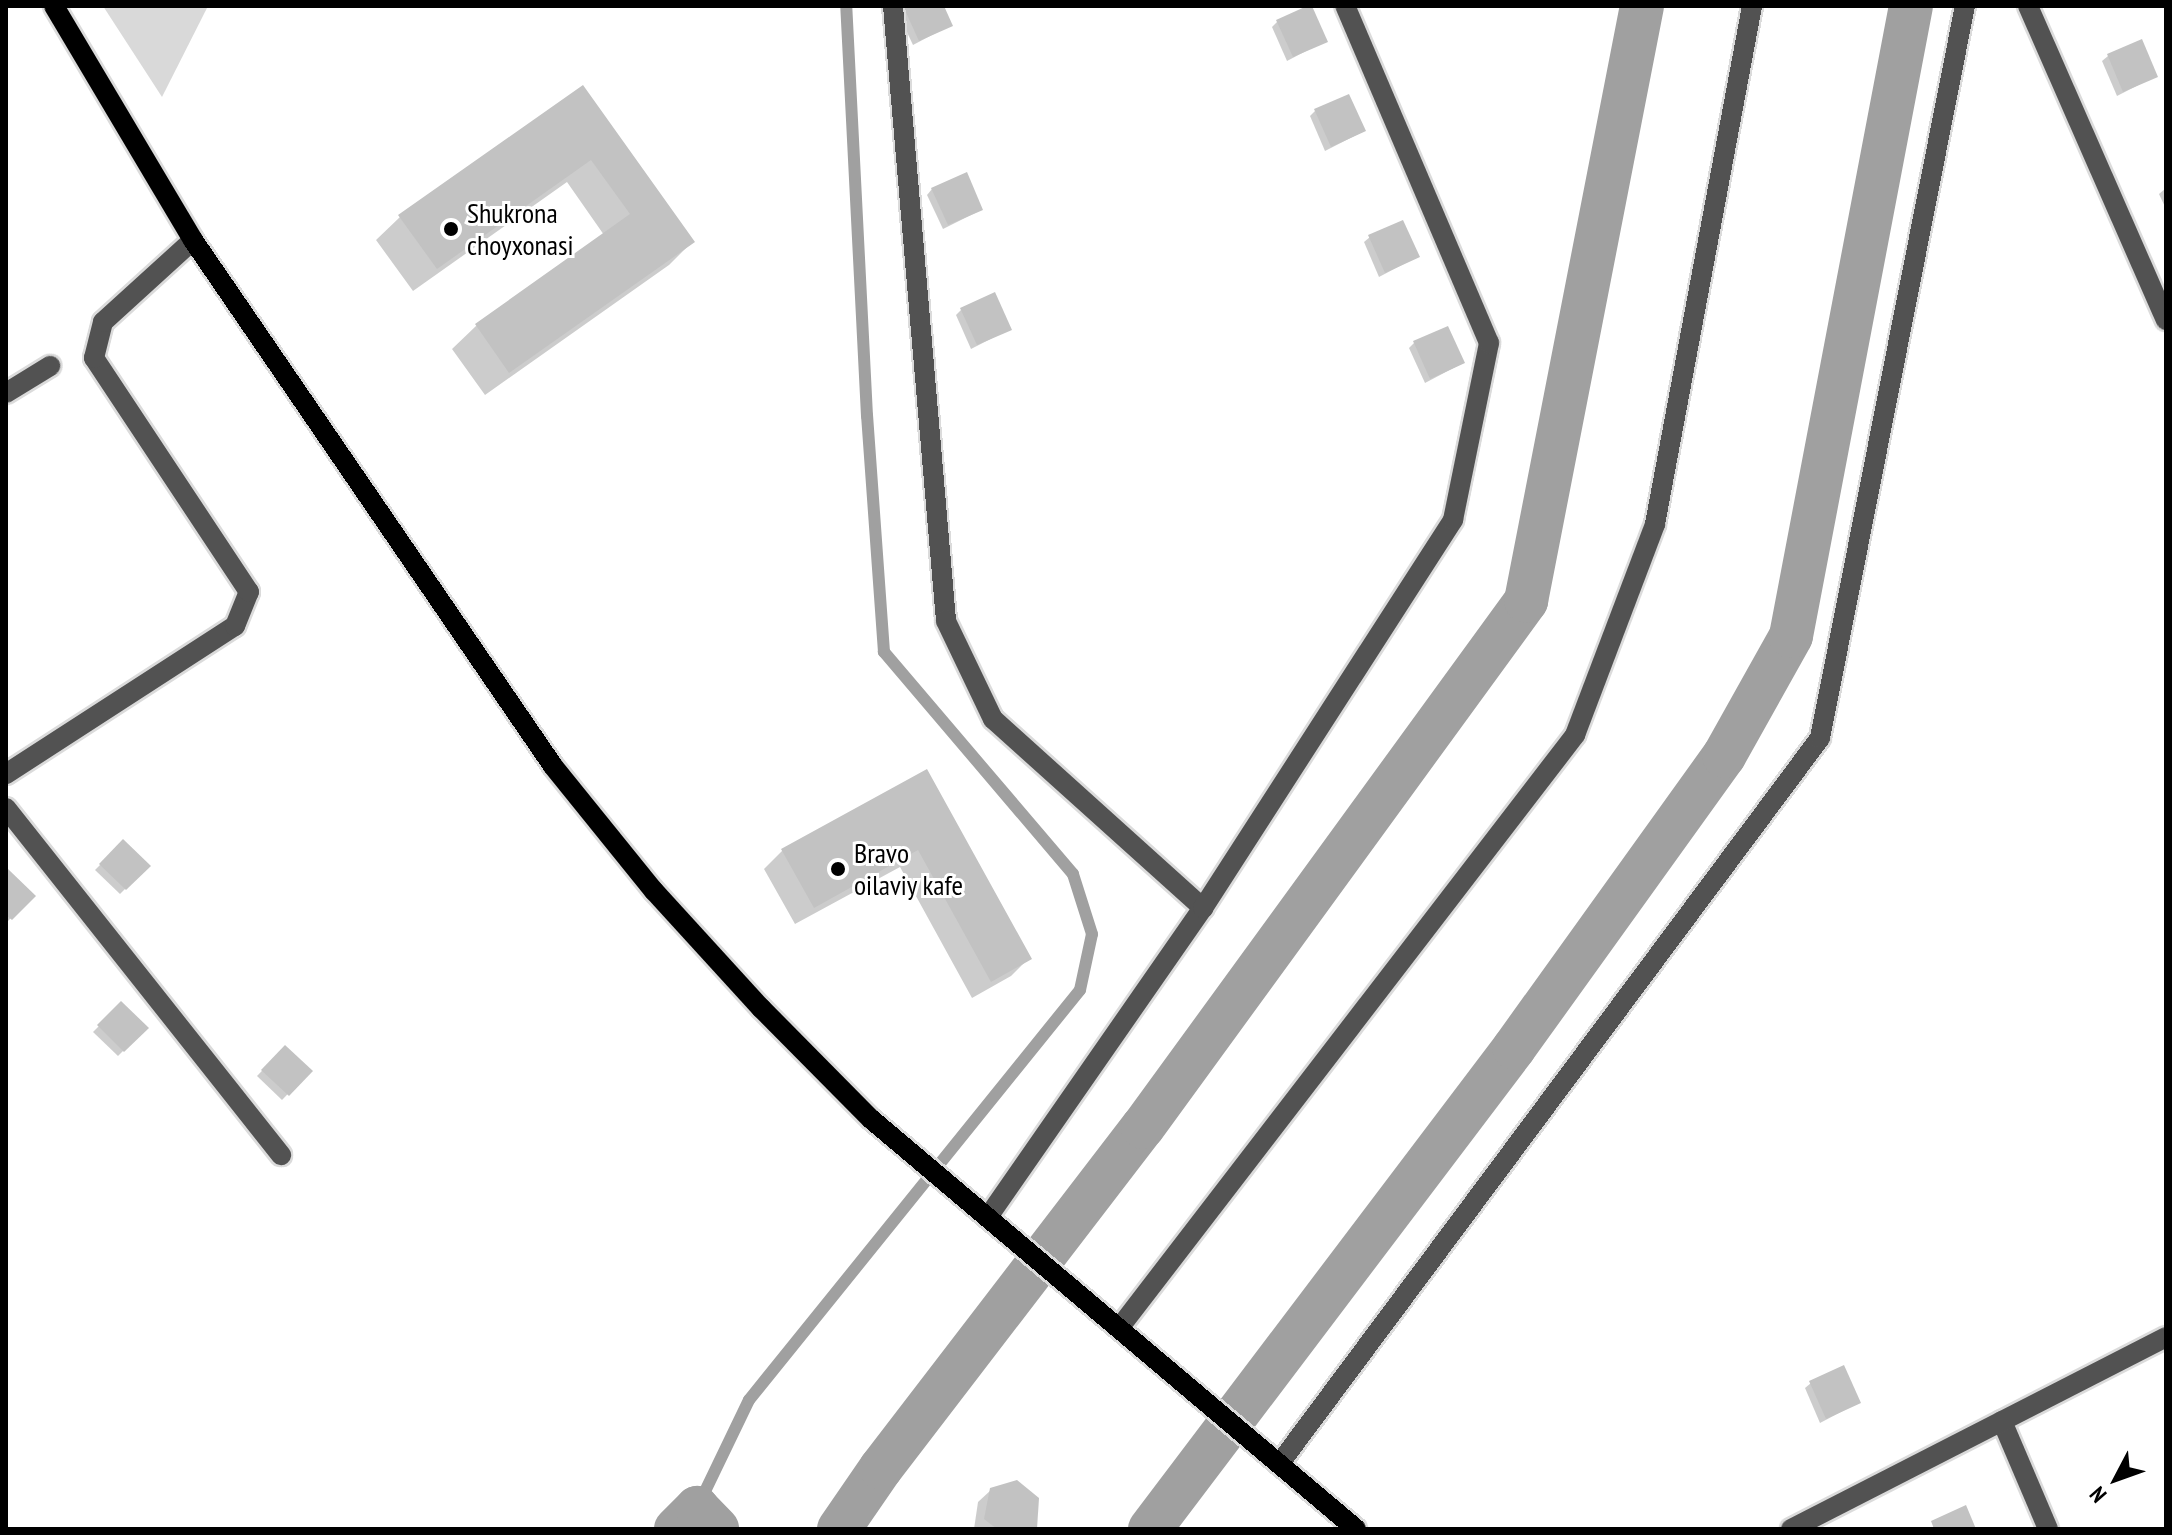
<!DOCTYPE html>
<html>
<head>
<meta charset="utf-8">
<style>
  body { margin:0 }
  #map { position:relative; width:2172px; height:1535px; overflow:hidden; background:#fff; font-family:"PT Sans Narrow",sans-serif }
  div>[style] { position:absolute }
  [style*='--x'] { left:calc(var(--x)*1px); top:calc(var(--y)*1px); width:calc(var(--w)*1px); rotate:calc(var(--a)*1deg) }
  .green>* { inset:0; background:#d9d9d9 }
  .shadow>* { inset:0; background:#0003 }
  .stream>* { height:12px; margin:-6px; padding:0 6px; transform-origin:6px; border-radius:6px; background:#a0a0a0 }
  .canal>* { height:44px; margin:-22px; padding:0 22px; transform-origin:22px; border-radius:22px; background:#a0a0a0 }
  .building>* { inset:0; background:#c2c2c2 }
  .roads { filter:drop-shadow(2px 0 #dbdbdb) drop-shadow(-2px 0 #dbdbdb) drop-shadow(0 2px #dbdbdb) drop-shadow(0 -2px #dbdbdb) }
  .minor>* { height:20px; margin:-10px; padding:0 10px; transform-origin:10px; border-radius:10px; background:#525252 }
  .major>* { height:20px; margin:-10px; padding:0 10px; transform-origin:10px; border-radius:10px; background:#000 }
  .dots>* { width:22px; height:22px; translate:-50% -50%; box-sizing:border-box; border:4px solid #fff; border-radius:50% }
  span { translate:-50% -50%; white-space:nowrap; text-align:center; line-height:1.15; -webkit-text-stroke:6px #fff; paint-order:stroke }
  .poi-label { font-size:28px; color:#000 }
  .left { translate:0 -50%; text-align:left }
  .frame { position:absolute; inset:0; border:8px solid #000; pointer-events:none }
  .north { position:absolute; left:2076px; top:1439px; width:80px; height:80px; -webkit-text-stroke:6px #fff; paint-order:stroke; rotate:229deg; font-size:22px; font-weight:700; line-height:32px; text-align:center; color:#000 }
  .north::after { content:''; display:block; margin:auto; width:28px; height:36px; background:#000; clip-path:polygon(50% 0,100% 100%,50% 72%,0 100%) }
</style>
</head>
<body>
<div id="map">
  <div class="green">
    <div style="clip-path:polygon(103px 6px,208px 6px,162px 97px)"></div>
  </div>
  <div class="shadow">
    <div style="clip-path:polygon(903px 6px,942px 6px,951px 25px,913px 45px,897px 11px)"></div>
    <div style="clip-path:polygon(1278px 21px,1325px 41px,1287px 61px,1272px 27px)"></div>
    <div style="clip-path:polygon(2108px 56px,2156px 76px,2117px 96px,2102px 61px)"></div>
    <div style="clip-path:polygon(583px 88px,692px 242px,669px 265px,485px 395px,452px 349px,476px 326px,604px 235px,567px 182px,413px 291px,376px 240px,400px 217px)"></div>
    <div style="clip-path:polygon(1315px 111px,1364px 131px,1325px 151px,1310px 116px)"></div>
    <div style="clip-path:polygon(2166px 188px,2166px 209px,2159px 194px)"></div>
    <div style="clip-path:polygon(932px 189px,981px 210px,943px 229px,927px 195px)"></div>
    <div style="clip-path:polygon(1370px 237px,1417px 257px,1379px 277px,1364px 242px)"></div>
    <div style="clip-path:polygon(961px 310px,1010px 329px,971px 349px,956px 315px)"></div>
    <div style="clip-path:polygon(1414px 343px,1463px 363px,1425px 383px,1409px 348px)"></div>
    <div style="clip-path:polygon(926px 772px,1029px 958px,1011px 976px,972px 998px,900px 867px,795px 924px,764px 869px,782px 851px)"></div>
    <div style="clip-path:polygon(123px 842px,148px 866px,120px 894px,95px 870px)"></div>
    <div style="clip-path:polygon(8px 872px,33px 896px,6px 923px,6px 874px)"></div>
    <div style="clip-path:polygon(121px 1004px,146px 1028px,118px 1056px,93px 1032px)"></div>
    <div style="clip-path:polygon(285px 1047px,310px 1071px,282px 1100px,257px 1076px)"></div>
    <div style="clip-path:polygon(1811px 1383px,1858px 1403px,1820px 1423px,1805px 1388px)"></div>
    <div style="clip-path:polygon(991px 1490px,1035px 1529px,974px 1529px,978px 1502px)"></div>
  </div>
  <div class="stream">
    <div style="--x:697;--y:1508;--w:120;--a:-64.3"></div>
    <div style="--x:749;--y:1400;--w:527;--a:-51.09"></div>
    <div style="--x:1080;--y:990;--w:57;--a:-77.9"></div>
    <div style="--x:1092;--y:934;--w:63;--a:-107.6"></div>
    <div style="--x:1073;--y:874;--w:292;--a:-130.4"></div>
    <div style="--x:884;--y:652;--w:237;--a:-94.1"></div>
    <div style="--x:867;--y:416;--w:411;--a:-92.9"></div>
  </div>
  <div class="canal">
    <div style="--x:676;--y:1529;--w:30;--a:-45"></div>
    <div style="--x:697;--y:1508;--w:29;--a:46"></div>
    <div style="--x:839;--y:1529;--w:74;--a:-55.5"></div>
    <div style="--x:881;--y:1468;--w:430;--a:-52.5"></div>
    <div style="--x:1143;--y:1127;--w:651;--a:-53.94"></div>
    <div style="--x:1526;--y:601;--w:606;--a:-78.97"></div>
    <div style="--x:1150;--y:1529;--w:603;--a:-52.88"></div>
    <div style="--x:1514;--y:1048;--w:360;--a:-54.3"></div>
    <div style="--x:1724;--y:756;--w:137;--a:-60.8"></div>
    <div style="--x:1791;--y:636;--w:641;--a:-79.22"></div>
  </div>
  <div class="building">
    <div style="clip-path:polygon(903px 6px,944px 6px,953px 26px,919px 41px)"></div>
    <div style="clip-path:polygon(1307px 6px,1312px 6px,1328px 42px,1293px 57px,1276px 20px)"></div>
    <div style="clip-path:polygon(2142px 39px,2158px 77px,2123px 92px,2107px 54px)"></div>
    <div style="clip-path:polygon(583px 85px,695px 242px,509px 373px,475px 324px,630px 214px,591px 160px,437px 269px,398px 215px)"></div>
    <div style="clip-path:polygon(1349px 94px,1366px 131px,1331px 147px,1314px 109px)"></div>
    <div style="clip-path:polygon(967px 172px,983px 210px,948px 225px,931px 188px)"></div>
    <div style="clip-path:polygon(1403px 220px,1420px 257px,1385px 273px,1368px 235px)"></div>
    <div style="clip-path:polygon(995px 292px,1012px 330px,977px 345px,960px 308px)"></div>
    <div style="clip-path:polygon(1448px 326px,1465px 363px,1430px 379px,1413px 341px)"></div>
    <div style="clip-path:polygon(927px 769px,1032px 959px,991px 982px,918px 850px,814px 908px,781px 849px)"></div>
    <div style="clip-path:polygon(123px 839px,151px 866px,126px 890px,99px 864px)"></div>
    <div style="clip-path:polygon(8px 869px,36px 896px,12px 920px,6px 915px)"></div>
    <div style="clip-path:polygon(121px 1001px,149px 1028px,124px 1052px,97px 1025px)"></div>
    <div style="clip-path:polygon(285px 1045px,313px 1071px,289px 1096px,261px 1070px)"></div>
    <div style="clip-path:polygon(1844px 1365px,1861px 1403px,1826px 1419px,1809px 1381px)"></div>
    <div style="clip-path:polygon(1017px 1480px,1039px 1498px,1037px 1529px,997px 1529px,984px 1519px,990px 1488px)"></div>
    <div style="clip-path:polygon(1966px 1505px,1976px 1529px,1934px 1529px,1931px 1521px)"></div>
  </div>
  <div class="roads">
    <div class="minor">
      <div style="--x:893;--y:6;--w:617;--a:85.07"></div>
      <div style="--x:946;--y:621;--w:109;--a:64.4"></div>
      <div style="--x:993;--y:719;--w:283;--a:42"></div>
      <div style="--x:2028;--y:6;--w:343;--a:66.3"></div>
      <div style="--x:6;--y:393;--w:52;--a:-31.5"></div>
      <div style="--x:6;--y:774;--w:273;--a:-32.9"></div>
      <div style="--x:235;--y:626;--w:37;--a:-68"></div>
      <div style="--x:249;--y:592;--w:281;--a:-123.5"></div>
      <div style="--x:94;--y:358;--w:37;--a:-76"></div>
      <div style="--x:103;--y:322;--w:122;--a:-42.3"></div>
      <div style="--x:6;--y:808;--w:443;--a:51.6"></div>
      <div style="--x:988;--y:1217;--w:376;--a:-55.2"></div>
      <div style="--x:1203;--y:908;--w:462;--a:-57.2"></div>
      <div style="--x:1453;--y:520;--w:181;--a:-78.5"></div>
      <div style="--x:1489;--y:343;--w:366;--a:-113.1"></div>
      <div style="--x:1120;--y:1327;--w:747;--a:-52.45"></div>
      <div style="--x:1575;--y:735;--w:226;--a:-69.2"></div>
      <div style="--x:1655;--y:524;--w:527;--a:-79.39"></div>
      <div style="--x:2002;--y:1421;--w:117;--a:66.9"></div>
      <div style="--x:1280;--y:1463;--w:904;--a:-53.32"></div>
      <div style="--x:1820;--y:738;--w:746;--a:-78.8"></div>
      <div style="--x:1791;--y:1529;--w:421;--a:-27.1"></div>
    </div>
    <div class="major">
      <div style="--x:54;--y:6;--w:272;--a:59.3"></div>
      <div style="--x:193;--y:240;--w:637;--a:55.61"></div>
      <div style="--x:553;--y:766;--w:161;--a:51.1"></div>
      <div style="--x:654;--y:891;--w:159;--a:47.6"></div>
      <div style="--x:761;--y:1008;--w:156;--a:45.3"></div>
      <div style="--x:871;--y:1119;--w:635;--a:40.21"></div>
    </div>
  </div>
  <div class="dots">
    <div style="left:451px;top:229px;background:#000"></div>
    <div style="left:838px;top:869px;background:#000"></div>
  </div>
  <div class="poi-label">
    <span class="left" style="left:467px;top:229px">Shukrona<br>choyxonasi</span>
    <span class="left" style="left:854px;top:869px">Bravo<br>oilaviy kafe</span>
  </div>
  <div class="frame"></div>
  <div class="north">N</div>
</div>
</body>
</html>
